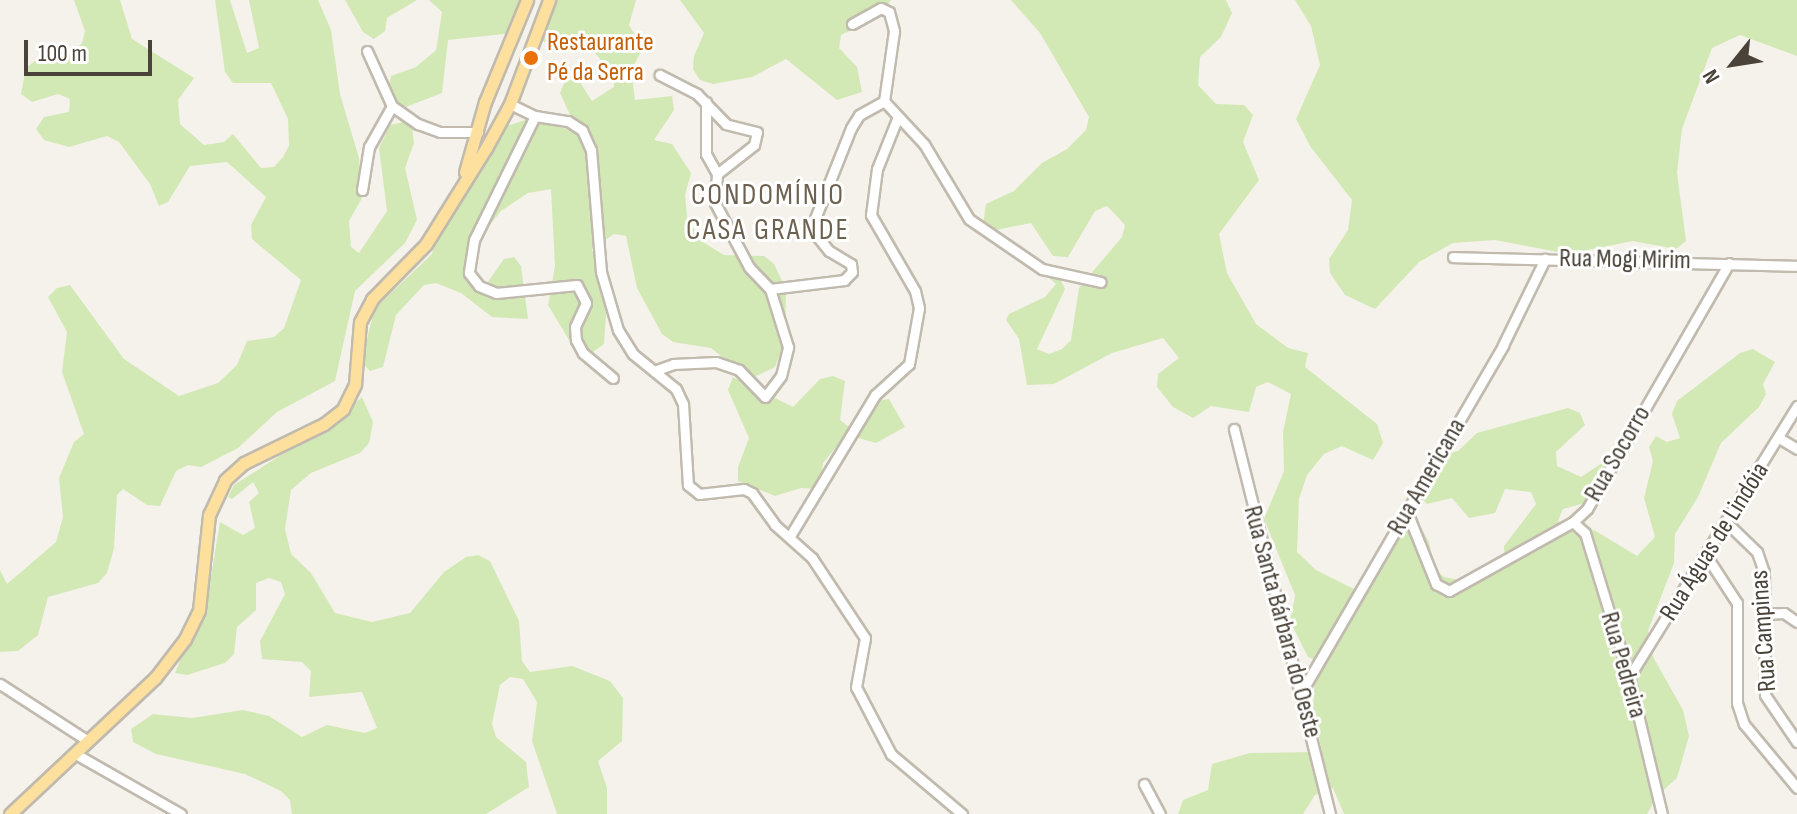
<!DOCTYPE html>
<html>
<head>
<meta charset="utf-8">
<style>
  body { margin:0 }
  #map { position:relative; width:1797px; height:814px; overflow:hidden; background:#f5f2eb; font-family:"Sofia Sans Condensed",sans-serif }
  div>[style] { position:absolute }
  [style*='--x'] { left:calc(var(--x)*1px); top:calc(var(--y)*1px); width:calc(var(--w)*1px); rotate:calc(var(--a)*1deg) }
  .green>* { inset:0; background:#d2e9b5 }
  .roads { filter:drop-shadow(2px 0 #c1baae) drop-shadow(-2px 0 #c1baae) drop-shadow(0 2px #c1baae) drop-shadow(0 -2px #c1baae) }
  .minor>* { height:9px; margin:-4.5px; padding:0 4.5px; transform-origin:4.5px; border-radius:4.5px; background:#fff }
  .major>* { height:11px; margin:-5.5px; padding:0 5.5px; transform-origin:5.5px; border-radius:5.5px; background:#fde09d }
  .dots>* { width:22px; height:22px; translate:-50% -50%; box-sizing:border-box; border:4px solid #fff; border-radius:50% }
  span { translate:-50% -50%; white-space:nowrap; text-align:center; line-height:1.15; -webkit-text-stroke:6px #fff; paint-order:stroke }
  .food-label { font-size:26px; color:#c56008 }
  .left { translate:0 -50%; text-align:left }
  .street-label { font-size:26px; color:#4a4339 }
  .quarter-label { font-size:30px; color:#6d6150; letter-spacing:2px }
  .north { position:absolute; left:1693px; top:24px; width:80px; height:80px; -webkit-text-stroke:6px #fff; paint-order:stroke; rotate:240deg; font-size:22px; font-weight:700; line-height:32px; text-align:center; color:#4a4339 }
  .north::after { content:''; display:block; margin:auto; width:28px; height:36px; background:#4a4339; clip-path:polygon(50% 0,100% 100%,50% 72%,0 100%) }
  .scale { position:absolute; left:24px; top:40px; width:128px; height:36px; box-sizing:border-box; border:4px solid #4a4339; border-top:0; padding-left:10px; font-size:24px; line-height:28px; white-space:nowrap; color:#4a4339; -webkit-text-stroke:6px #fff; paint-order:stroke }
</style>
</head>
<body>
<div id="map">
  <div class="green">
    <div style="clip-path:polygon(74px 0,120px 0,132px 39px,194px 78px,178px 100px,180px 124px,204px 145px,224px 142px,233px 134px,261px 168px,274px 167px,283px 157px,289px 146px,288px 119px,271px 83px,233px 83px,225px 72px,215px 0,230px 0,247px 53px,259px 48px,249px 0,318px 0,331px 30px,340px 94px,359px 158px,362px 198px,349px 221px,351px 247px,359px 253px,387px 211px,379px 148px,390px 125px,403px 122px,412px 127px,414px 143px,405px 168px,417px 220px,405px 243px,355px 291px,335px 381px,277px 412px,238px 448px,201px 467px,188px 465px,176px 471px,160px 506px,147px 505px,123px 489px,117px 495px,114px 548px,107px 573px,98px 583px,48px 597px,38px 635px,18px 651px,0 652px,0 570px,7px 584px,56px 542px,63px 517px,59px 478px,74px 442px,84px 434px,62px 372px,67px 332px,48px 297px,57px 288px,70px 285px,124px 359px,179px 396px,218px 383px,237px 365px,247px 341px,274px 337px,284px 328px,301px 280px,252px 239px,251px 225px,266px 197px,227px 162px,190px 166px,168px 202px,159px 206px,150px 184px,119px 142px,107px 136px,69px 147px,44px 140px,36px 129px,44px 117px,69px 112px,70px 99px,58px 94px,32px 102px,21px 94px,26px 68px,46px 52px,72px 53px,82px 43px,85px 31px)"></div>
    <div style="clip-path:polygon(345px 0,417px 0,387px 18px,385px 31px,374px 39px,363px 32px)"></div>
    <div style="clip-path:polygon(429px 0,530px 0,529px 13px,513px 33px,448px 40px,442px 93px,406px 107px,394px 101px,388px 89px,391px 76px,416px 67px,436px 50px,442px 12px)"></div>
    <div style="clip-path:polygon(547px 0,636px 0,629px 25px,643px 48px,631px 71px,635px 100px,672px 96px,674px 110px,654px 140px,672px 144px,691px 173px,685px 195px,687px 217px,701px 241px,724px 255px,764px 256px,774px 264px,786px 289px,785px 343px,775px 367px,750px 379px,711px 348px,673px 342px,662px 334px,637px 288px,626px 236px,614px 234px,592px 249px,607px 299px,604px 344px,593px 352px,569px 340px,548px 305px,555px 266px,551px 189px,528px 193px,501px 211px,480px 237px,471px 264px,476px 285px,485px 286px,504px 259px,514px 257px,521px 266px,528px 319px,492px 317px,461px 293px,436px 283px,424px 285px,396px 315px,383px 367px,370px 371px,361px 361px,375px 308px,432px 254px,440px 229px,506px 126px,532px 118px,569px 130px,571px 117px,560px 93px,565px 81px,578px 79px,592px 101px,614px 87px,613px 74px,587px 44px,560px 50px,541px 40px)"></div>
    <div style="clip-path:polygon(680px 0,891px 0,879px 17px,841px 35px,839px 48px,857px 67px,862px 92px,837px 100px,786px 59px,752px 77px,713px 84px,700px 80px,693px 69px,694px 56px,704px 33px)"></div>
    <div style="clip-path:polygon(1011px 0,1226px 0,1232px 13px,1221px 37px,1200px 57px,1198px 85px,1216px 104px,1244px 105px,1253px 115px,1243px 142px,1259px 180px,1219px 234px,1227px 273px,1256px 324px,1288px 348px,1308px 353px,1305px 367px,1377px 424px,1383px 443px,1373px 460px,1342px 446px,1324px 454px,1307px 475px,1299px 499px,1297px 552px,1316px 570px,1352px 588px,1365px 592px,1403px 523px,1416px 519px,1429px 542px,1434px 568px,1444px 577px,1477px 583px,1505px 567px,1504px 546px,1536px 504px,1531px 492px,1505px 489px,1495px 513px,1469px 518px,1452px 498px,1427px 504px,1418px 495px,1417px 482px,1445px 454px,1458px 451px,1477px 433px,1568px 408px,1580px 413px,1585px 425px,1556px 452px,1557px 466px,1581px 477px,1602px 463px,1615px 462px,1600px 499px,1563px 509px,1558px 521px,1568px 529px,1594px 530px,1637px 556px,1655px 537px,1644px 498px,1653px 461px,1649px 447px,1656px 436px,1667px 442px,1680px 438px,1672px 414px,1677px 401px,1740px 353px,1753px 349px,1775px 362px,1763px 384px,1766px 394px,1759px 407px,1721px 443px,1698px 497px,1675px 534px,1674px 563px,1648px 631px,1653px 657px,1683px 710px,1689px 736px,1677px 778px,1658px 795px,1647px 814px,1344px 814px,1333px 788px,1315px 795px,1303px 814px,1178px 814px,1183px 800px,1208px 790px,1212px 764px,1250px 753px,1322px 752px,1313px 707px,1316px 660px,1308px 657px,1290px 621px,1295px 595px,1264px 519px,1284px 471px,1283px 432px,1291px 394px,1268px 382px,1256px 387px,1249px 412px,1211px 406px,1193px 418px,1173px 407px,1157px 387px,1158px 374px,1179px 358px,1163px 338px,1112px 353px,1054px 384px,1027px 385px,1019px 339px,1006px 320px,1009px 314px,1045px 297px,1056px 284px,1048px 277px,1059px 277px,1065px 289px,1037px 349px,1049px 354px,1062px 349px,1071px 340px,1079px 288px,1122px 237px,1125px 225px,1107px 206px,1095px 211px,1068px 257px,1053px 256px,1031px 223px,991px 231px,983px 225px,986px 204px,1014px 191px,1042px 163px,1067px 149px,1086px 130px,1089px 117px,1040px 33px)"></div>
    <div style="clip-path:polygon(1295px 0,1797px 0,1797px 56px,1740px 35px,1712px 48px,1682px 129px,1677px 173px,1686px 241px,1676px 249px,1633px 241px,1568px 254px,1495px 240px,1453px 243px,1419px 262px,1375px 309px,1345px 295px,1330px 273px,1329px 259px,1348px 230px,1352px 200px,1310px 146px,1296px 119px,1320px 65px,1311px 26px)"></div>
    <div style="clip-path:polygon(833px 376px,845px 381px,840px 420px,850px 428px,876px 401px,889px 399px,905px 427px,876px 443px,851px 436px,840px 442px,823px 463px,819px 497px,814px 489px,801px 488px,775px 496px,738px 481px,738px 467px,749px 438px,728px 390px,733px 377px,793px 407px,820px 379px)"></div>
    <div style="clip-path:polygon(362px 397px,373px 422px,369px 443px,360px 453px,311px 473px,291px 490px,285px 529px,291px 554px,311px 573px,335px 613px,372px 622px,410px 613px,444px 572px,466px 557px,478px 555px,490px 561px,519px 621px,522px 661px,530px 672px,572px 666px,610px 681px,623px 698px,622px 741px,598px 761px,607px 788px,607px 814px,557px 814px,532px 741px,537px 702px,523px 679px,510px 677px,500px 685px,492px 724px,496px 737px,526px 762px,529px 787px,486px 814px,292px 814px,290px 800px,281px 791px,245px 774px,156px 754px,133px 742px,131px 729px,153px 714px,192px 718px,243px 710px,269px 716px,302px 737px,327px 725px,365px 733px,377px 728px,362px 692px,309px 697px,311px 671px,302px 662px,262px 659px,260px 641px,285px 594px,281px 582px,269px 578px,256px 583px,256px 610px,237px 627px,234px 654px,225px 663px,187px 675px,175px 673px,209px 588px,220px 522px,243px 535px,255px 528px,249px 502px,259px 493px,253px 482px,232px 499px,228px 497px,234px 485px,337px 419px)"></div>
  </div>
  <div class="roads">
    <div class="minor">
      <div style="--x:852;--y:24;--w:33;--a:-29"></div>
      <div style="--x:881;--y:8;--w:9;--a:27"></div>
      <div style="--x:889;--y:12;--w:20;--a:75"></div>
      <div style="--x:894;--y:31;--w:71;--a:98.1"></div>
      <div style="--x:884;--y:101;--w:59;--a:47.1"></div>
      <div style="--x:924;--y:144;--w:87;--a:59"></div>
      <div style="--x:969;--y:219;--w:88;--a:34.4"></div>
      <div style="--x:1042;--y:269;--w:60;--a:12.4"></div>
      <div style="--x:367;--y:51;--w:60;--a:65.6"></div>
      <div style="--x:392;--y:106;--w:32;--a:35"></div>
      <div style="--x:418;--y:124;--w:23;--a:20"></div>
      <div style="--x:440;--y:132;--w:38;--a:0"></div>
      <div style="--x:706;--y:102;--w:52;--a:90"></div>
      <div style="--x:706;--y:154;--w:23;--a:61"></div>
      <div style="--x:510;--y:104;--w:28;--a:26"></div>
      <div style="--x:535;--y:116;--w:33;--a:9"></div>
      <div style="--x:568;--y:121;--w:17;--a:33"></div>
      <div style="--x:582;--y:130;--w:22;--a:66"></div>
      <div style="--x:591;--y:150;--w:122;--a:85.3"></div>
      <div style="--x:601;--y:272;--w:60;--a:73.7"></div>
      <div style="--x:618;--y:330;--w:28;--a:58"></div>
      <div style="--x:633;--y:354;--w:55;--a:39.1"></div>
      <div style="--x:676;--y:389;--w:17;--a:65"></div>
      <div style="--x:683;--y:404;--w:81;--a:86.5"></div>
      <div style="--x:688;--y:485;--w:14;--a:39"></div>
      <div style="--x:699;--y:494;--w:45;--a:-6.3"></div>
      <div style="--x:744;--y:489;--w:9;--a:27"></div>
      <div style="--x:752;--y:493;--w:39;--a:54"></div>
      <div style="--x:775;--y:525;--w:50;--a:41.7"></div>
      <div style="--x:812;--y:558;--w:96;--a:56.5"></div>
      <div style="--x:865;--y:638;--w:50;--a:100.4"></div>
      <div style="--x:856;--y:687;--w:76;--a:62.4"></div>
      <div style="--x:891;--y:754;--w:93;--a:40.2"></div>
      <div style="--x:535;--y:116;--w:138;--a:116.2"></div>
      <div style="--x:474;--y:240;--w:33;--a:99"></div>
      <div style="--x:469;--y:273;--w:16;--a:52"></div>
      <div style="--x:479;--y:286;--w:18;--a:22"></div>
      <div style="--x:496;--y:293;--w:81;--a:-5.6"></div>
      <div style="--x:577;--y:285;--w:20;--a:63"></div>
      <div style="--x:586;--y:303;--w:26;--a:115"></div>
      <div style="--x:575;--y:327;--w:13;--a:86"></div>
      <div style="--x:576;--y:340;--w:15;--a:62"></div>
      <div style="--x:583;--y:353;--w:39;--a:40"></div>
      <div style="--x:362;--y:190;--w:44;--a:-80.8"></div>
      <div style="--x:369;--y:147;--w:47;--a:-60.7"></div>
      <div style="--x:1453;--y:257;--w:344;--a:1.5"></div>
      <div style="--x:770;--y:289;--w:75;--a:-6.9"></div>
      <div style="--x:844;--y:280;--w:11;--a:-45"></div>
      <div style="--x:852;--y:272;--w:8;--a:-97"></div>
      <div style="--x:851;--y:264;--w:26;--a:-149"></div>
      <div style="--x:829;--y:251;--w:21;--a:-129"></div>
      <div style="--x:816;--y:235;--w:14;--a:-98"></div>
      <div style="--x:814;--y:221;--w:100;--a:-68.3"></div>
      <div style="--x:851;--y:128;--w:15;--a:-58"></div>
      <div style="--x:859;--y:115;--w:29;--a:-29"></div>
      <div style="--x:654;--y:371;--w:20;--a:-20"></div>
      <div style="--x:673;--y:364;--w:43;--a:-2.7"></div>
      <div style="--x:716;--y:362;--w:24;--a:19"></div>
      <div style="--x:739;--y:370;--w:37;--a:46"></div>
      <div style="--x:765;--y:397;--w:26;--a:-53"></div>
      <div style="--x:781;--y:376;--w:30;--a:-76"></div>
      <div style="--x:788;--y:347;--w:61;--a:-107.2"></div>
      <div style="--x:770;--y:289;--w:30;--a:-134"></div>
      <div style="--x:749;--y:267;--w:72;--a:-118"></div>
      <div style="--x:715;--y:203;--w:29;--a:-86"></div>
      <div style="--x:717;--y:174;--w:47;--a:-38.1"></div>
      <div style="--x:754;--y:145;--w:13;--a:-77"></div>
      <div style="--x:757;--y:132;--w:32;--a:-166"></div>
      <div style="--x:726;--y:124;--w:42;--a:-134"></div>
      <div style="--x:697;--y:94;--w:42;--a:-152.8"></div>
      <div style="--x:1234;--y:429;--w:397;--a:76"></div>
      <div style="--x:1779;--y:438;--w:21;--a:31"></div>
      <div style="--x:1407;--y:512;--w:78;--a:68.1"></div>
      <div style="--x:1436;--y:584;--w:15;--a:28"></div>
      <div style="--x:1449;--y:591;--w:142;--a:-29.1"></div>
      <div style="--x:1573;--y:522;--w:19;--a:-43"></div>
      <div style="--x:1587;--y:509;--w:284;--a:-60"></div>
      <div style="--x:1573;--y:522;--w:16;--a:43"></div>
      <div style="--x:1585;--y:533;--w:151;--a:73"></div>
      <div style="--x:1629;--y:677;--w:141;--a:76.5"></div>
      <div style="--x:1727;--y:523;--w:42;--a:44"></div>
      <div style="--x:1757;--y:552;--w:21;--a:71"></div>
      <div style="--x:1764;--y:572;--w:123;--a:89.5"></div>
      <div style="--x:1765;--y:695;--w:57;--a:55.8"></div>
      <div style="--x:790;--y:536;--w:165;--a:-58.9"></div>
      <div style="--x:875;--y:395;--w:46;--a:-42.4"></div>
      <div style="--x:909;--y:364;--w:57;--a:-79.9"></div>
      <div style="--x:919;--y:308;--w:17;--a:-103"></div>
      <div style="--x:915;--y:291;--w:88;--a:-120.1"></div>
      <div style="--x:871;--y:215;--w:46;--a:-82.6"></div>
      <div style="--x:877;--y:169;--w:54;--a:-68.2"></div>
      <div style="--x:1707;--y:557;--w:55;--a:56.9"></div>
      <div style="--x:1737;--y:603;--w:100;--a:90"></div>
      <div style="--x:1737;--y:703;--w:22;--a:72"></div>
      <div style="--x:1744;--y:724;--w:83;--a:50.4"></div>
      <div style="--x:1765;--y:614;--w:19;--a:-3"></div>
      <div style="--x:1784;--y:613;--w:16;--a:35"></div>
      <div style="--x:1629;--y:677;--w:319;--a:-58.2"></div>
      <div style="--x:0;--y:684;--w:105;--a:32.9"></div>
      <div style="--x:1302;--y:691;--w:400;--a:-59.8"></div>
      <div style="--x:1503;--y:345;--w:96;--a:-64"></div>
      <div style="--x:74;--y:753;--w:123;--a:29.7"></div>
      <div style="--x:1144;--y:784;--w:34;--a:62"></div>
    </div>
    <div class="major">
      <div style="--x:465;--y:172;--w:73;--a:-74.1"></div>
      <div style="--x:485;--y:102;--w:110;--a:-67.6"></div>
      <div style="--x:10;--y:814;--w:199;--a:-43.2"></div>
      <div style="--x:155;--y:678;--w:49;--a:-52.4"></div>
      <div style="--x:185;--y:639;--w:32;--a:-64"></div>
      <div style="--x:199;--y:610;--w:96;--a:-84"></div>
      <div style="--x:209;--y:515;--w:38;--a:-65"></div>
      <div style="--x:225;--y:480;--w:25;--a:-42"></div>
      <div style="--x:244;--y:463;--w:89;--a:-26"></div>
      <div style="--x:324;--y:424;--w:24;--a:-38"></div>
      <div style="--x:343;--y:409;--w:28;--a:-64"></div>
      <div style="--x:355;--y:384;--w:62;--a:-85.4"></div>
      <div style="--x:360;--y:322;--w:26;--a:-62"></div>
      <div style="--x:372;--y:299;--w:77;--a:-45.5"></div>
      <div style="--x:426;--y:244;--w:113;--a:-58"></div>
      <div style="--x:486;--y:148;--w:50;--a:-61.4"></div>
      <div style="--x:510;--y:104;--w:111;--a:-69.4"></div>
    </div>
  </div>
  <div class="dots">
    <div style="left:531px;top:58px;background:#e8710a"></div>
  </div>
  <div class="food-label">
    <span class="left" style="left:547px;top:58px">Restaurante<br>Pé da Serra</span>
  </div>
  <div class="street-label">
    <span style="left:1625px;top:260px;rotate:1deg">Rua Mogi Mirim</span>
    <span style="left:1618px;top:454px;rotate:-60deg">Rua Socorro</span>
    <span style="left:1427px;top:477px;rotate:-60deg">Rua Americana</span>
    <span style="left:1715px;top:542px;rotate:-58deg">Rua Águas de Lindóia</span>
    <span style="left:1282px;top:622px;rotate:75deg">Rua Santa Bárbara do Oeste</span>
    <span style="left:1764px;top:631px;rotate:-94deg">Rua Campinas</span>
    <span style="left:1623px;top:665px;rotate:74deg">Rua Pedreira</span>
  </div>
  <div class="quarter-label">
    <span style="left:768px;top:212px">CONDOMÍNIO<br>CASA GRANDE</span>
  </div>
  <div class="north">N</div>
  <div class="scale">100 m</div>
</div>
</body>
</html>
